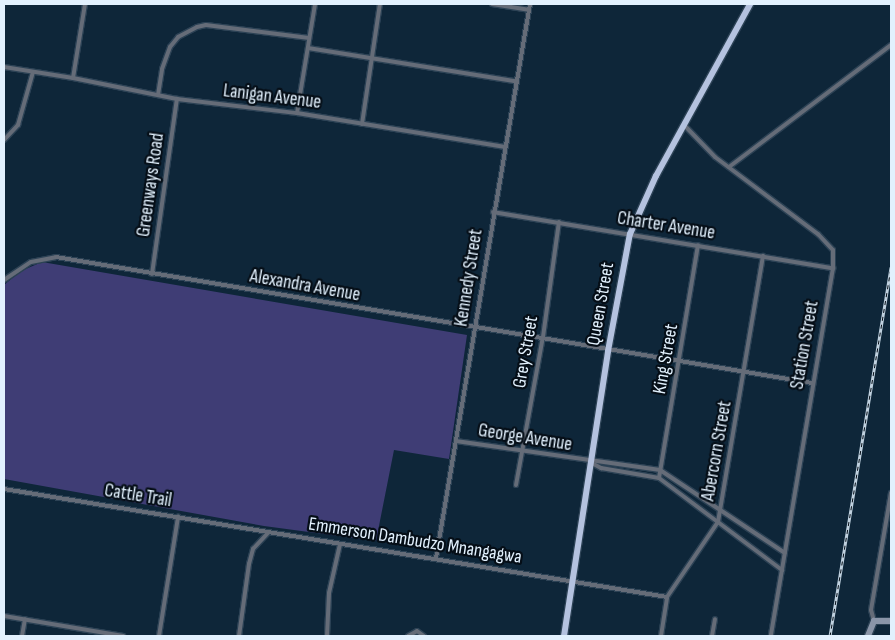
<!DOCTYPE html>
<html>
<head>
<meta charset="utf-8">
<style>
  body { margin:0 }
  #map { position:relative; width:895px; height:640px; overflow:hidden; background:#0e2639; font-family:"Sofia Sans Condensed",sans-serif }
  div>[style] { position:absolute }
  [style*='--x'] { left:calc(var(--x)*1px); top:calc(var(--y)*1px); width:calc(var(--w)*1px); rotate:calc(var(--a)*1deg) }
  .green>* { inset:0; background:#3f3d75 }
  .roads { filter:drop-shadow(1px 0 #2c4255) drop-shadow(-1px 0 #2c4255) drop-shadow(0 1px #2c4255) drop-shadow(0 -1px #2c4255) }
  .minor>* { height:4px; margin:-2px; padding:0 2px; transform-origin:2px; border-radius:2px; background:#656c78 }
  .secondary>* { height:5.5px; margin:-2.75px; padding:0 2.75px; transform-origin:2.75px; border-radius:2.75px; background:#8a95a8 }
  .trunk>* { height:6px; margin:-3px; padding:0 3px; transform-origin:3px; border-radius:3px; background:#b4c2df }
  .rail>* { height:3px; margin-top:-1.5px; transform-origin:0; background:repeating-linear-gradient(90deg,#050e17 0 4px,#c0d1df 0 8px); box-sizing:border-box; border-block:1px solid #c0d1df }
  span { translate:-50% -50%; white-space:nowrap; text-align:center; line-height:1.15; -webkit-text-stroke:4.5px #050e17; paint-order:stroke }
  .street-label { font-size:19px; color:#e2f1fe }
  .frame { position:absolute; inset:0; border:5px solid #e2f1fe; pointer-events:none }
</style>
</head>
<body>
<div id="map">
  <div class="green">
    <div style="clip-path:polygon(42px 262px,467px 335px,449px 459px,394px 450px,376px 541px,264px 526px,4px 479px,4px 285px,21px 271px)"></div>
  </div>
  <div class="roads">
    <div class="minor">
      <div style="--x:85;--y:4;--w:75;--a:99.2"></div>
      <div style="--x:73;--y:78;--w:106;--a:11.4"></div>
      <div style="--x:177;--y:99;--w:121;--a:6.7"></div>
      <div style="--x:297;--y:113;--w:211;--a:9.3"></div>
      <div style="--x:492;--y:4;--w:37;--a:9"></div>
      <div style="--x:308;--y:48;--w:210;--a:9.1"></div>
      <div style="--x:4;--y:67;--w:70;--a:9.1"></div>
      <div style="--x:158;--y:95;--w:26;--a:-81"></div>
      <div style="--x:162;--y:69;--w:23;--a:-70"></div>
      <div style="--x:170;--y:47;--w:13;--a:-51"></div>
      <div style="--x:178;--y:37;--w:21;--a:-28"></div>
      <div style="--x:197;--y:27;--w:9;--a:-13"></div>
      <div style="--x:206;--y:25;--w:104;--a:7.2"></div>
      <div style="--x:297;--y:113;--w:110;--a:-80.6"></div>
      <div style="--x:362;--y:124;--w:121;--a:-81.5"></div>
      <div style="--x:685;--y:126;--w:43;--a:45.9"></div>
      <div style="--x:715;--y:157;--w:129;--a:36.8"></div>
      <div style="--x:818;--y:234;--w:22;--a:47"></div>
      <div style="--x:833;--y:250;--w:18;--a:90"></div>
      <div style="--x:833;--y:268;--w:373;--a:99.6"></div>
      <div style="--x:4;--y:140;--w:21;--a:-47"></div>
      <div style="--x:18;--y:125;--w:55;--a:-74.2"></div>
      <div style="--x:729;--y:167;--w:203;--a:-37"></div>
      <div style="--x:493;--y:212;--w:345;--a:9.4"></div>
      <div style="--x:152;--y:274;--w:177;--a:-81.9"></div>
      <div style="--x:4;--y:280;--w:32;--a:-34"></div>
      <div style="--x:31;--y:262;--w:25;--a:-11"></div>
      <div style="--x:56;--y:257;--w:766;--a:9.46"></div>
      <div style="--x:456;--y:441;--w:206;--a:8.1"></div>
      <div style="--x:660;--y:470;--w:150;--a:33.6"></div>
      <div style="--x:590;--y:462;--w:13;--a:29"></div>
      <div style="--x:601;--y:468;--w:59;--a:9.8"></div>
      <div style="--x:659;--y:478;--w:154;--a:36.8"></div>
      <div style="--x:659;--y:478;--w:236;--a:-80.5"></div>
      <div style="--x:516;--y:485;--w:150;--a:-79.7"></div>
      <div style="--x:543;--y:337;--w:116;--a:-82.1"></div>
      <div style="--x:4;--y:489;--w:672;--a:9.25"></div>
      <div style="--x:436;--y:558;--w:562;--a:-80.37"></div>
      <div style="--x:4;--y:616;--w:121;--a:9.5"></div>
      <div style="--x:874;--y:621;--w:11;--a:-105"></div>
      <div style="--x:871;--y:610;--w:119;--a:-80.3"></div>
      <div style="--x:22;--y:636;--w:17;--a:-80"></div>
      <div style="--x:159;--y:636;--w:121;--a:-80.9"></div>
      <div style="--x:239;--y:636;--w:73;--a:-82.1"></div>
      <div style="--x:249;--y:564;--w:16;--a:-75"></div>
      <div style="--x:253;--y:549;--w:22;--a:-47"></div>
      <div style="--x:327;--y:636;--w:43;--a:-87.3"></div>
      <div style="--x:329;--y:593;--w:50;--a:-77.3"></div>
      <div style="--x:408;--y:636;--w:10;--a:-29"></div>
      <div style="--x:417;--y:631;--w:9;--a:36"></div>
      <div style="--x:661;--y:636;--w:39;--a:-81"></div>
      <div style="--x:667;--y:597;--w:91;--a:-55.8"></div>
      <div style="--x:718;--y:522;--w:270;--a:-80.4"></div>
      <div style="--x:712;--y:636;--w:17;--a:-80"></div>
    </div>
    <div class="secondary">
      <div style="--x:868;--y:636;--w:16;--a:-68"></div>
      <div style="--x:874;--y:621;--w:17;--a:0"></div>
    </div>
    <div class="trunk">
      <div style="--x:564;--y:636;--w:288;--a:-81.2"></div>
      <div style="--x:608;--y:351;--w:119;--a:-79.4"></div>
      <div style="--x:630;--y:234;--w:64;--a:-65.9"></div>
      <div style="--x:656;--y:176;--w:196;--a:-61.3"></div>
    </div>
  </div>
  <div class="rail">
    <div style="--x:830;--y:636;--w:374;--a:-80.6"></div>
  </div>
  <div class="street-label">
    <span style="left:272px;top:97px;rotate:7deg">Lanigan Avenue</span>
    <span style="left:151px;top:185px;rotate:-82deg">Greenways Road</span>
    <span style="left:666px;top:226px;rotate:9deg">Charter Avenue</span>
    <span style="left:469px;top:278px;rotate:-81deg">Kennedy Street</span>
    <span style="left:305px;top:286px;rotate:10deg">Alexandra Avenue</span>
    <span style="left:601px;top:304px;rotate:-80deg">Queen Street</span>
    <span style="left:805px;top:345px;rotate:-80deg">Station Street</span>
    <span style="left:526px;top:352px;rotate:-80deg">Grey Street</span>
    <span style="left:666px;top:359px;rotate:-80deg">King Street</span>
    <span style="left:525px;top:438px;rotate:9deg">George Avenue</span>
    <span style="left:717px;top:451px;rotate:-80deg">Abercorn Street</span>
    <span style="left:138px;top:496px;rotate:9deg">Cattle Trail</span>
    <span style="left:415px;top:541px;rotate:9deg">Emmerson Dambudzo Mnangagwa</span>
  </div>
  <div class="frame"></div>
</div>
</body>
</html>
